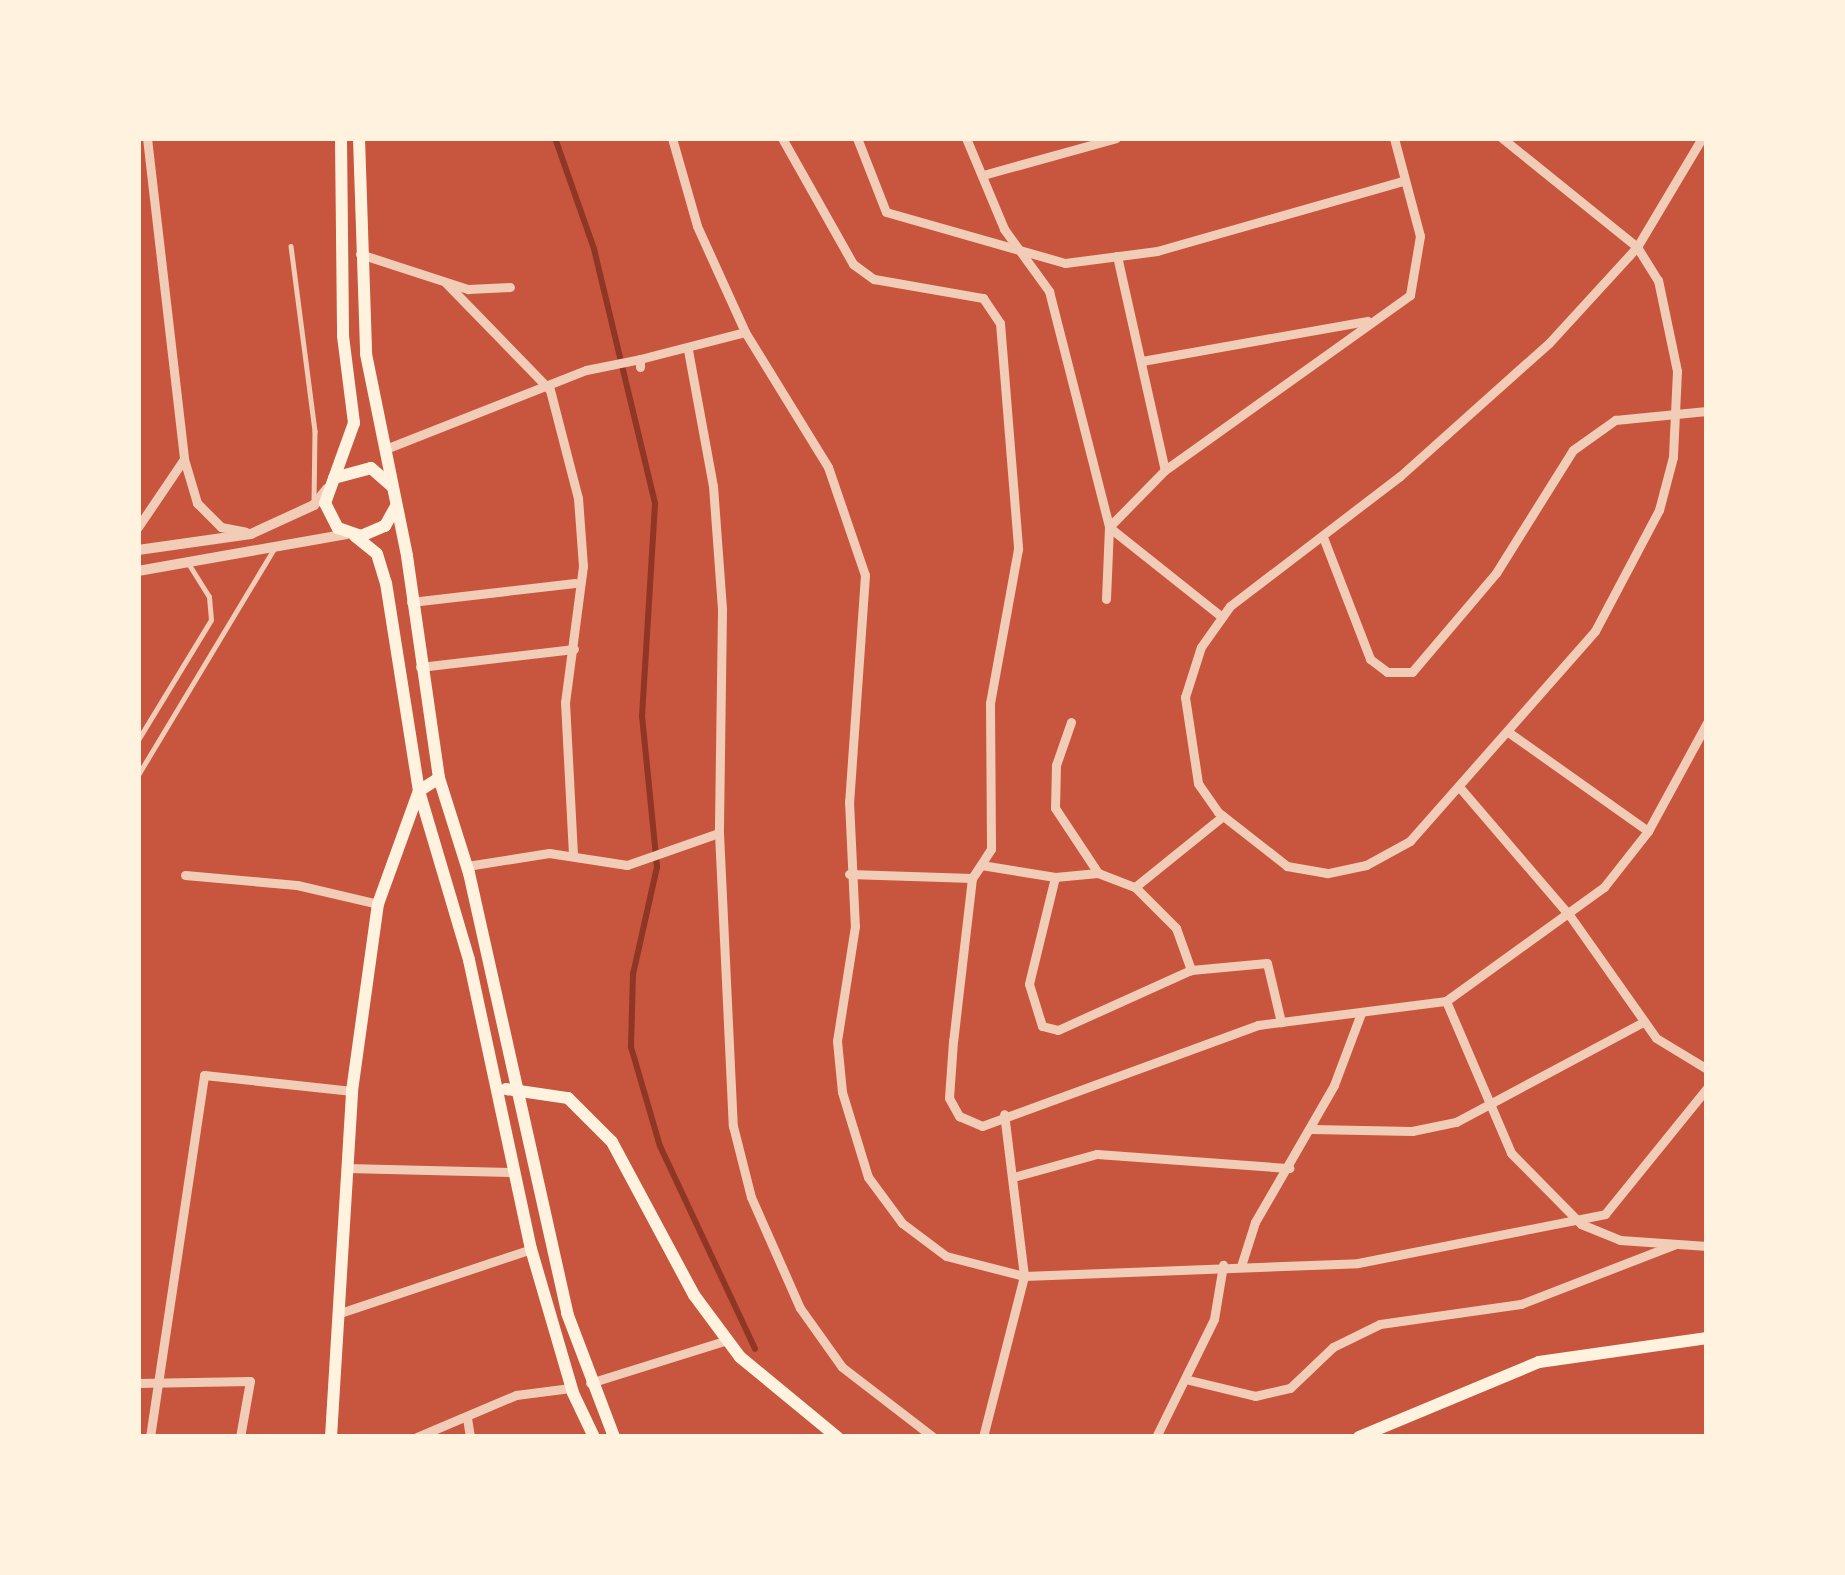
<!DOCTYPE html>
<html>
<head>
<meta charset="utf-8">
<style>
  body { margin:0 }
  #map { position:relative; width:1845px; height:1575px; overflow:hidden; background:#c8553d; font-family:Arial,sans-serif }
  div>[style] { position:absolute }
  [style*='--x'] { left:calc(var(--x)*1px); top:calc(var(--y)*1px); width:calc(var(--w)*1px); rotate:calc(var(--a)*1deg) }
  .stream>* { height:6px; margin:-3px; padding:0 3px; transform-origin:3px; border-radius:3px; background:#8f3625 }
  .service>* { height:4.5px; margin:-2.25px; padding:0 2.25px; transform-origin:2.25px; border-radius:2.25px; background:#f1ccb7 }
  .minor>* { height:9px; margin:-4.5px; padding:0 4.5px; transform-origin:4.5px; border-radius:4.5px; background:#f1ccb7 }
  .tertiary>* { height:10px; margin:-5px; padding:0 5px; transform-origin:5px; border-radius:5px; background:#f1ccb7 }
  .secondary>* { height:12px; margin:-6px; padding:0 6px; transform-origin:6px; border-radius:6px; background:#fff3e0 }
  span { translate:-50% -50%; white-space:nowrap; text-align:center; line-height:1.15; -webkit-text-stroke:9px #fff3e0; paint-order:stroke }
  .frame { position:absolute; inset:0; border:141px solid #fff3e0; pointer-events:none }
</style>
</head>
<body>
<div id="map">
  <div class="stream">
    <div style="--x:555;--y:138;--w:118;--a:70.6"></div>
    <div style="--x:594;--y:249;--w:262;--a:76.5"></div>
    <div style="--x:655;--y:504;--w:212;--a:93.5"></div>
    <div style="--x:642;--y:716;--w:152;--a:84.3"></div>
    <div style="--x:657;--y:867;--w:110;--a:102.6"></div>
    <div style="--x:633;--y:974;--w:73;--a:91.6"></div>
    <div style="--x:631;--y:1047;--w:103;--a:73.7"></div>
    <div style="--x:660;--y:1146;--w:224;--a:64.9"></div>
  </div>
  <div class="service">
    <div style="--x:291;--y:246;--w:187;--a:82.6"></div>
    <div style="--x:315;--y:431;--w:70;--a:90.8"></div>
    <div style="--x:138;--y:740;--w:140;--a:-58.7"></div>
    <div style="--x:211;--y:620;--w:23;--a:-95"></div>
    <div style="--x:209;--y:597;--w:40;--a:-122"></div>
    <div style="--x:138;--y:775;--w:262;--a:-59"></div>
  </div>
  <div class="minor">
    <div style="--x:147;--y:138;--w:323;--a:83.4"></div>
    <div style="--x:672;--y:138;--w:91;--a:74.1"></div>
    <div style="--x:697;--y:226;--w:116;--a:65.6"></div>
    <div style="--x:745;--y:332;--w:158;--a:58.4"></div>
    <div style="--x:828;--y:467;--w:114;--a:71.1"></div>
    <div style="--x:865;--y:575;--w:227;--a:94"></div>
    <div style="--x:849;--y:801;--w:125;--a:87.3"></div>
    <div style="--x:855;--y:926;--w:116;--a:98.9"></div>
    <div style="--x:837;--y:1041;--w:51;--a:84.4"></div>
    <div style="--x:842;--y:1092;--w:89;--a:73"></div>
    <div style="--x:868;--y:1177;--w:57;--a:53.5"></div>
    <div style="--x:902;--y:1223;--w:55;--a:36.9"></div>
    <div style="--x:946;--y:1256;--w:81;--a:14.4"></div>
    <div style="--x:1024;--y:1276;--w:334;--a:-2.2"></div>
    <div style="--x:1358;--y:1263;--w:252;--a:-11.2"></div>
    <div style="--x:1605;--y:1214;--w:162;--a:-51"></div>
    <div style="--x:782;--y:138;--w:145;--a:60.6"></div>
    <div style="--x:853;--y:264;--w:26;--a:36"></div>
    <div style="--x:874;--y:279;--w:111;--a:9.9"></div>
    <div style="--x:983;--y:298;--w:30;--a:56"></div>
    <div style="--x:1000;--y:323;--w:227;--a:85.4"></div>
    <div style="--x:1018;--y:549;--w:157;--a:100.3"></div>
    <div style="--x:990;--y:703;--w:146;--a:89.6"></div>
    <div style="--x:991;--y:849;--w:35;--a:123"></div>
    <div style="--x:972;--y:878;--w:164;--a:96.6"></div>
    <div style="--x:953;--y:1041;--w:57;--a:94"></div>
    <div style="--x:949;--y:1098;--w:21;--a:61"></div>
    <div style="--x:959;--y:1116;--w:25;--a:23"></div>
    <div style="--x:982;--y:1126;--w:294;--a:-20.1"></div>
    <div style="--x:1258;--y:1025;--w:190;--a:-7.3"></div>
    <div style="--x:1446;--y:1001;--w:195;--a:-35.8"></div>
    <div style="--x:1604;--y:887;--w:71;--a:-51.8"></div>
    <div style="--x:1648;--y:831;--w:123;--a:-61.4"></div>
    <div style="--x:857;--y:138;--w:79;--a:68.6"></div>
    <div style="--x:886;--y:212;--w:186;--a:15.9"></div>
    <div style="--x:1065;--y:263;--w:93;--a:-7.4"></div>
    <div style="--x:1157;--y:251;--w:256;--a:-15.9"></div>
    <div style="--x:966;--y:138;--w:99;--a:67.3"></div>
    <div style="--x:1004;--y:229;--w:77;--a:54"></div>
    <div style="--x:1049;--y:291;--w:244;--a:75.7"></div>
    <div style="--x:1109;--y:527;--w:72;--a:92.4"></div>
    <div style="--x:1502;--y:138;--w:174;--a:38.9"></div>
    <div style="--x:1637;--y:247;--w:39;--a:58"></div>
    <div style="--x:1658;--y:280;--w:93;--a:78.2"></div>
    <div style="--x:1677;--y:371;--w:86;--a:92.7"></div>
    <div style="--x:1673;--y:457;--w:55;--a:104.8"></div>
    <div style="--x:1659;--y:510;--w:137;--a:117.9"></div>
    <div style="--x:1595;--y:631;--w:280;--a:131.4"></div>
    <div style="--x:1410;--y:841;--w:50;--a:151.4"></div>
    <div style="--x:1366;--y:865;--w:40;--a:168"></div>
    <div style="--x:1327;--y:873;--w:41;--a:-170.1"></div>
    <div style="--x:1287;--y:866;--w:88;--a:-142"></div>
    <div style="--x:1218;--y:812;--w:35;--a:-125"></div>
    <div style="--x:1198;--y:783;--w:87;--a:-98.6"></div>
    <div style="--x:1185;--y:697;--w:52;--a:-72.3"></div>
    <div style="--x:1201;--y:647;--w:50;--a:-54.7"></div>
    <div style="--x:1230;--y:606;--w:213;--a:-37.4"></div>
    <div style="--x:1399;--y:477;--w:201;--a:-41.8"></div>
    <div style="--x:1549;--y:343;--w:130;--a:-47.5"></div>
    <div style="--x:1637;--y:247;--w:127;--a:-59.2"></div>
    <div style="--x:983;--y:175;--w:138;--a:-15.5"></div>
    <div style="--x:360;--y:254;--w:114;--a:18"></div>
    <div style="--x:468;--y:289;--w:42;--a:-2.7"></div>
    <div style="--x:1117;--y:256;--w:219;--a:77.4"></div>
    <div style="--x:446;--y:283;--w:149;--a:45.8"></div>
    <div style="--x:550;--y:390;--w:112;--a:75.5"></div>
    <div style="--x:578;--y:498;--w:68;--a:85.8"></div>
    <div style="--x:583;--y:566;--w:137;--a:97.5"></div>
    <div style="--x:565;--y:702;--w:154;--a:87"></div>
    <div style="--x:688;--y:350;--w:138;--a:79.6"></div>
    <div style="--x:713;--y:486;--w:124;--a:85.8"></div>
    <div style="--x:722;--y:610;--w:223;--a:90.8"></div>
    <div style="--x:719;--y:833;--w:293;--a:87.3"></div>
    <div style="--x:733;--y:1126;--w:73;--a:75.8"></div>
    <div style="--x:751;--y:1197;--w:121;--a:66.2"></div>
    <div style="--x:800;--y:1308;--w:72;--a:54.6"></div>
    <div style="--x:842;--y:1367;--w:115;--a:37.6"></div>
    <div style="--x:1142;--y:361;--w:229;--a:-10.1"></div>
    <div style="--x:640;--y:367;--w:8;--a:-90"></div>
    <div style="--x:640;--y:359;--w:108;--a:-14.4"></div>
    <div style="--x:388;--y:448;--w:213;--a:-21.5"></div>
    <div style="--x:586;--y:370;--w:55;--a:-11.5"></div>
    <div style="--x:138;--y:527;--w:82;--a:-55.9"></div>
    <div style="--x:184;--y:459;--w:46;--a:73.5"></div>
    <div style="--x:197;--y:503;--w:34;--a:45"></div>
    <div style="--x:221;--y:527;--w:25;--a:11"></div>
    <div style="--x:1323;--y:537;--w:131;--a:68.9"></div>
    <div style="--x:1370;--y:659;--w:21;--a:37"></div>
    <div style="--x:1387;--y:672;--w:25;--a:0"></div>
    <div style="--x:1412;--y:672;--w:130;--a:-49.7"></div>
    <div style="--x:1496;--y:573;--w:145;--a:-58"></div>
    <div style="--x:1573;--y:450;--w:52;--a:-35.5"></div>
    <div style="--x:1615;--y:420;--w:92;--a:-5.6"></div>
    <div style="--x:411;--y:602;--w:165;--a:-6.6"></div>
    <div style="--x:1222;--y:617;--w:144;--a:-141.5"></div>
    <div style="--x:1109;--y:527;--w:80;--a:-45.5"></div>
    <div style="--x:1165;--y:470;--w:301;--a:-35.5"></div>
    <div style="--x:1410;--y:295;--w:60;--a:-80.4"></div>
    <div style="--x:1420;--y:236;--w:101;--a:-104.9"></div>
    <div style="--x:420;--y:667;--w:155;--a:-6.7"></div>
    <div style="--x:1071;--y:722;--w:46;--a:109.2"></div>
    <div style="--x:1056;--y:765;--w:43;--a:91.3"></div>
    <div style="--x:1055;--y:808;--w:78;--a:56.5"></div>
    <div style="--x:1511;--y:734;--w:168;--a:35.3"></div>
    <div style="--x:1461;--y:789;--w:167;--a:49.4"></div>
    <div style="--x:1570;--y:916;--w:149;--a:54.8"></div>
    <div style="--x:1656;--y:1038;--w:60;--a:31.3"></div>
    <div style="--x:467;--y:866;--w:83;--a:-9"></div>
    <div style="--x:549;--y:853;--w:79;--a:8.7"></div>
    <div style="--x:627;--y:865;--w:97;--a:-19.2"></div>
    <div style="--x:849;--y:874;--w:123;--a:1.9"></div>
    <div style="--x:972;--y:878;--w:16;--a:-55"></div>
    <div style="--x:981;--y:865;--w:75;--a:9.2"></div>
    <div style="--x:1055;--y:877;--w:43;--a:-5.3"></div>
    <div style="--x:1098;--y:873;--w:40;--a:21"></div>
    <div style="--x:1135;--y:887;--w:58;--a:45"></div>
    <div style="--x:1176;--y:928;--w:45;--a:70.3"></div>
    <div style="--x:185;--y:875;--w:112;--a:5.1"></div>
    <div style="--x:297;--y:885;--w:83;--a:13.2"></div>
    <div style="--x:1055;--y:877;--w:110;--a:103.7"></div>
    <div style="--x:1029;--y:984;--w:44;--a:72.8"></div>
    <div style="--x:1042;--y:1026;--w:16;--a:14"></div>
    <div style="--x:1058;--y:1030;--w:146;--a:-24.3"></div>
    <div style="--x:1191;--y:970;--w:76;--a:-5.3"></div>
    <div style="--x:1267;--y:963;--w:61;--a:76.7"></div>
    <div style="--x:1135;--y:887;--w:113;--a:-38.9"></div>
    <div style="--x:1446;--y:1001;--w:165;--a:66.8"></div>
    <div style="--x:1511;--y:1153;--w:100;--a:45.4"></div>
    <div style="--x:1581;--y:1224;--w:42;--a:22.3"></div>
    <div style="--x:1620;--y:1240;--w:87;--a:3.9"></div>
    <div style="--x:1312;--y:1129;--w:100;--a:1.1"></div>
    <div style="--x:1412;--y:1131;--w:45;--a:-11.6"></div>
    <div style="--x:1456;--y:1122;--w:212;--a:-28.1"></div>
    <div style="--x:347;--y:1168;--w:165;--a:1.4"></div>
    <div style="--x:1017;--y:1176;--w:83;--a:-15.4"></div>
    <div style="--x:1097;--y:1154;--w:193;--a:4.2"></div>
    <div style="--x:1241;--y:1266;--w:46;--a:-72.3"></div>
    <div style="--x:1255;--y:1222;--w:158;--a:-60"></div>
    <div style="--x:1334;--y:1085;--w:77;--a:-69.4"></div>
    <div style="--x:337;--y:1314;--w:205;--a:-18.5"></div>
    <div style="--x:1189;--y:1380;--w:68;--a:13.6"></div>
    <div style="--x:1255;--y:1396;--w:36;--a:-13"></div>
    <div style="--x:1290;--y:1388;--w:59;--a:-43.6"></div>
    <div style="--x:1333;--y:1347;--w:52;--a:-26.1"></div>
    <div style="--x:1380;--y:1324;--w:142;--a:-8.1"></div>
    <div style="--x:1521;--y:1304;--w:166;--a:-21.2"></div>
    <div style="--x:138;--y:1383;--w:112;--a:-1"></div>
    <div style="--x:250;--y:1381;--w:57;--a:100.1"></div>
    <div style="--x:590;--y:1383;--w:144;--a:-17.4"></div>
    <div style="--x:467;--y:1418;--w:19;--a:81"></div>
    <div style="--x:150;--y:1437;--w:366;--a:-81.5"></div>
    <div style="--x:204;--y:1075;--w:149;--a:6.2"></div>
    <div style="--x:417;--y:1437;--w:108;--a:-23"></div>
    <div style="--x:516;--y:1395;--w:55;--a:-7.3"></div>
    <div style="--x:983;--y:1437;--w:166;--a:-75.7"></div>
    <div style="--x:1024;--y:1276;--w:163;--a:-97"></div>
    <div style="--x:1156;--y:1437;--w:131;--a:-63.8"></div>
    <div style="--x:1214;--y:1319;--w:55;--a:-80.5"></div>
  </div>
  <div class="tertiary">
    <div style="--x:138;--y:550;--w:114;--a:-8.1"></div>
    <div style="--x:251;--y:534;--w:69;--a:-24.7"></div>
    <div style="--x:314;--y:505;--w:21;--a:-51"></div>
    <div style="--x:138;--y:571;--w:212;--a:-10"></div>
  </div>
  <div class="secondary">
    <div style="--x:341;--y:138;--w:198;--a:89.4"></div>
    <div style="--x:343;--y:336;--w:88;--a:82.8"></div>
    <div style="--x:354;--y:423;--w:85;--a:109.9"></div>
    <div style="--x:325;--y:503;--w:28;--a:63"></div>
    <div style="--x:338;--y:528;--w:24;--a:19"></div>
    <div style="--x:361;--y:536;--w:26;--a:-23"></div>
    <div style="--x:385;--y:526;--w:21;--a:-61"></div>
    <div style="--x:359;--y:138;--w:216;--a:88.1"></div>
    <div style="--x:366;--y:354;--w:206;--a:78.5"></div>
    <div style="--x:407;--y:556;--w:224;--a:81.8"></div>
    <div style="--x:439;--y:778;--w:100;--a:72.5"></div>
    <div style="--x:469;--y:873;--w:451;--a:77.4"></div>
    <div style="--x:567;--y:1313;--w:133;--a:69.2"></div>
    <div style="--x:334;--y:478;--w:38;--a:-15"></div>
    <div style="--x:371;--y:468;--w:28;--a:41"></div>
    <div style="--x:355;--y:536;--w:28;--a:39"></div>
    <div style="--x:377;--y:554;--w:30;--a:73"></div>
    <div style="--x:386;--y:583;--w:211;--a:81"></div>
    <div style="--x:419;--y:791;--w:176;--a:73.5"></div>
    <div style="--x:469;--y:960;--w:296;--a:77.9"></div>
    <div style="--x:531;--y:1249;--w:150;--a:73.7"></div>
    <div style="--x:573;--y:1393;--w:49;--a:64.5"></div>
    <div style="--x:506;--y:1089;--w:63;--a:8.3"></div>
    <div style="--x:568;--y:1098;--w:62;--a:45"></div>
    <div style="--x:612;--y:1142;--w:174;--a:61.8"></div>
    <div style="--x:694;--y:1295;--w:77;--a:53.4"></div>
    <div style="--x:740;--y:1357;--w:126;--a:39.5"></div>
    <div style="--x:331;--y:1437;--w:347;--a:-86.5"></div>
    <div style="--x:352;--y:1091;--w:189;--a:-82.1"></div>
    <div style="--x:378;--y:904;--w:120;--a:-70.1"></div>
    <div style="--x:419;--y:791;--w:24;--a:-33"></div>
    <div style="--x:1359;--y:1437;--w:195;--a:-22.6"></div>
    <div style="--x:1539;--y:1362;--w:170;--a:-8.1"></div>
  </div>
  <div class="frame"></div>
</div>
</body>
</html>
